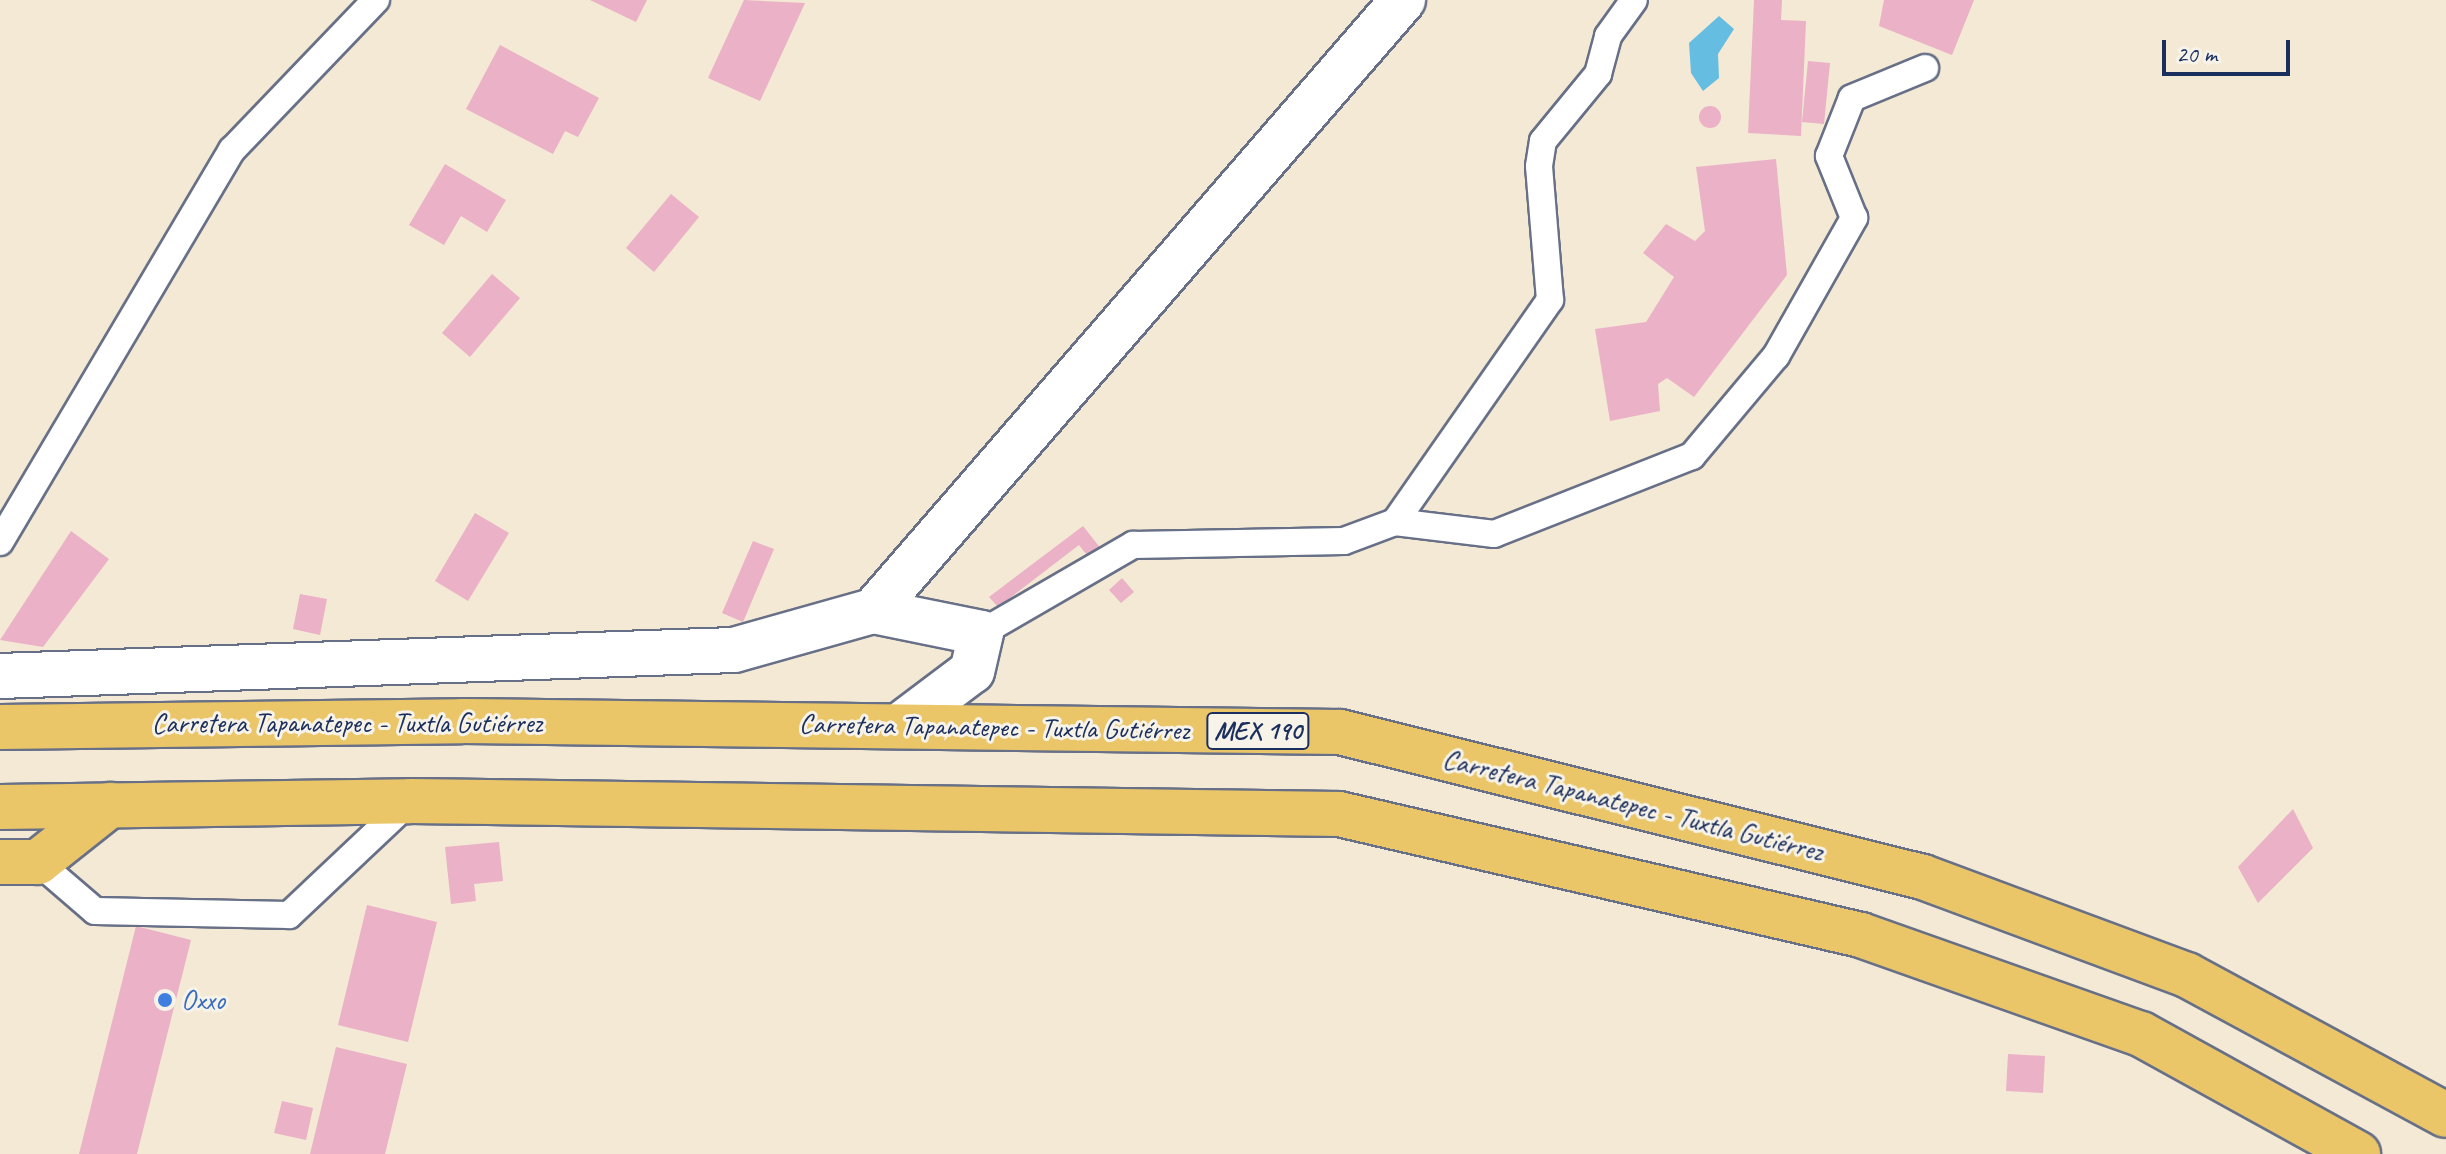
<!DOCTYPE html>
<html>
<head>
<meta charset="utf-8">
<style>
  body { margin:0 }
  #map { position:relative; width:2446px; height:1154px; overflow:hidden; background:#f4e9d4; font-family:Caveat,sans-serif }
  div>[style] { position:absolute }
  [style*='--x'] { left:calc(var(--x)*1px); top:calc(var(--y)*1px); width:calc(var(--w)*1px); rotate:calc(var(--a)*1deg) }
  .water>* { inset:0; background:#65bde2 }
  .building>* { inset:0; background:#eab1c7 }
  .round { border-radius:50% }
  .roads { filter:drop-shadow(2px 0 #677087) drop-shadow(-2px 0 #677087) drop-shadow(0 2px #677087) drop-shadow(0 -2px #677087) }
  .lane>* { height:26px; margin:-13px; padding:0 13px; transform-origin:13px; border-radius:13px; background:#fff }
  .street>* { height:44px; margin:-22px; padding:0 22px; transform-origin:22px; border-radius:22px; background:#fff }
  .highway>* { height:44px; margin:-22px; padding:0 22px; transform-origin:22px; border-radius:22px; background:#eac669 }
  .dots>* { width:22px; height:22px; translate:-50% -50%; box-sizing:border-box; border:4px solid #f7f3e8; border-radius:50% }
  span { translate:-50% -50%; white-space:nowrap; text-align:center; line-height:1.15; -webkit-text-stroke:6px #f7f3e8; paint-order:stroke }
  .shield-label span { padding:2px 6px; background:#f7f3e8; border:2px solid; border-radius:6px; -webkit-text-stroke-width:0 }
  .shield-label { font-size:26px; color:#1b2f5e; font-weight:700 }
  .street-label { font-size:28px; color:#1b2f5e }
  .shop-label { font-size:28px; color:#366cbe }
  .left { translate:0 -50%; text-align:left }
  .scale { position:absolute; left:2162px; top:40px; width:128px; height:36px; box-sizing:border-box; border:4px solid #1b2f5e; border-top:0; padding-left:10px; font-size:24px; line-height:28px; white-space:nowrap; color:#1b2f5e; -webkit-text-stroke:6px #f7f3e8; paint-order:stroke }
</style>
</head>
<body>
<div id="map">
  <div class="water">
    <div style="clip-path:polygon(1719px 16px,1734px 29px,1718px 54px,1719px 78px,1703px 91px,1691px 73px,1689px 43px)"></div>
  </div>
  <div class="building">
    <div style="clip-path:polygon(590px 0,647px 0,636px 22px)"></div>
    <div style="clip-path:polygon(744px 0,805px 3px,760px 101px,708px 78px)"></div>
    <div style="clip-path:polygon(1754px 0,1782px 0,1781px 20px,1806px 21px,1801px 136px,1748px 133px)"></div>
    <div style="clip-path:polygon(1884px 0,1974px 0,1952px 55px,1879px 26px)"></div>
    <div style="clip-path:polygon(500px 45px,599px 98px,578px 137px,565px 131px,553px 154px,466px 109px)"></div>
    <div style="clip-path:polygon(1808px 61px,1830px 63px,1824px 124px,1802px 122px)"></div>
    <div class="round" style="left:1699px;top:106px;width:22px;height:22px"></div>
    <div style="clip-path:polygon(1776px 159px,1787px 275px,1694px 397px,1667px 378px,1658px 384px,1660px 411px,1610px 421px,1595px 329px,1646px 322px,1674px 277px,1643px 253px,1666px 224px,1695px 241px,1705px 231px,1696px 167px)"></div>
    <div style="clip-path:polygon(445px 164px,506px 200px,487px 232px,461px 216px,444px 245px,409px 225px)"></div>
    <div style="clip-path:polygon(671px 194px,699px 217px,654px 272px,626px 248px)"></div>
    <div style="clip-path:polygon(492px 274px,520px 298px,470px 357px,442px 333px)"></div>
    <div style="clip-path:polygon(475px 513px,509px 533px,468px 601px,435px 581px)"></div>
    <div style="clip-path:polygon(1083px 526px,1102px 550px,1090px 559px,1079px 545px,998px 607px,989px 597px)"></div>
    <div style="clip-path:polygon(71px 531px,109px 559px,43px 647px,0 640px)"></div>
    <div style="clip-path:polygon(753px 541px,774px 549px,743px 622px,722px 613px)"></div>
    <div style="clip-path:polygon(1122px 578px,1134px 592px,1121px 603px,1109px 590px)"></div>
    <div style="clip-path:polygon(300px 594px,327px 599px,320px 635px,293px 629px)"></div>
    <div style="clip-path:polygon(2293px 809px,2313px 848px,2258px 903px,2238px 867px)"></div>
    <div style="clip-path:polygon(499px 842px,503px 881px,474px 884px,476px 901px,451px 904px,445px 847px)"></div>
    <div style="clip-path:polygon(367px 905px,437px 922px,408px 1042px,338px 1025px)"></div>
    <div style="clip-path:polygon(136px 926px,191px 940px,137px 1154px,79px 1154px)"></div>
    <div style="clip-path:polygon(336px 1047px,407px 1064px,385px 1154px,310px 1154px)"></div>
    <div style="clip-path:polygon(2008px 1054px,2045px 1056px,2043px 1093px,2006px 1091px)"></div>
    <div style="clip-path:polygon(282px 1101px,313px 1108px,306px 1140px,274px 1133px)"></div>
  </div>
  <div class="roads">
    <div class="lane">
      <div style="--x:1395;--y:522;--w:100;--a:6.9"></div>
      <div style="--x:1494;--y:534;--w:213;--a:-21.5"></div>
      <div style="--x:1692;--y:456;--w:131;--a:-50"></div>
      <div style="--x:1776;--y:356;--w:159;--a:-60.5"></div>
      <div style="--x:1854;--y:218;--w:67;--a:-112"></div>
      <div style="--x:1829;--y:156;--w:62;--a:-68.4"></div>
      <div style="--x:1852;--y:98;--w:79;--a:-22.3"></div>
      <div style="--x:0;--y:542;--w:456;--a:-59.4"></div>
      <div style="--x:232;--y:150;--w:208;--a:-46.2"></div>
      <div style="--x:981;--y:633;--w:176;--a:-30.1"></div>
      <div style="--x:1133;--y:545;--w:211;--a:-1.1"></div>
      <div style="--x:1344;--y:541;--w:54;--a:-20.4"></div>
      <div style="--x:1395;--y:522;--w:271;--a:-55.1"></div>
      <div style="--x:1550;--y:300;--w:134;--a:-94.7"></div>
      <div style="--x:1539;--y:166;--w:25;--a:-81"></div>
      <div style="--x:1543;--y:141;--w:87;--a:-50.6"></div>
      <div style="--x:1598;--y:74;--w:39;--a:-75"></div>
      <div style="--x:1608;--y:36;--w:44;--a:-54.2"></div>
      <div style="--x:38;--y:862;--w:75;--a:40.7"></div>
      <div style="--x:95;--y:911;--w:194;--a:1.2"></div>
      <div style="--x:289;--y:915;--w:166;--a:-43.3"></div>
    </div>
    <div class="street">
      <div style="--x:873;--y:611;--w:809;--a:-49.06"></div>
      <div style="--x:0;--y:676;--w:734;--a:-2.03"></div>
      <div style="--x:734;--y:650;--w:144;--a:-15.7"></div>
      <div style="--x:873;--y:611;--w:110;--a:11.5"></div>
      <div style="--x:981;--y:633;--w:39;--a:103"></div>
      <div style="--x:972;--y:671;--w:91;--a:143"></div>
    </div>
    <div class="highway">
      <div style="--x:0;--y:727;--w:462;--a:-0.7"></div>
      <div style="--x:462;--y:721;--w:878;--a:0.72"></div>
      <div style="--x:1340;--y:732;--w:601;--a:13.97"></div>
      <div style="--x:1923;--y:877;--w:282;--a:20.4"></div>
      <div style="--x:2187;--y:975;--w:294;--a:28.4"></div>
      <div style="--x:0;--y:807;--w:410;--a:-0.8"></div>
      <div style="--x:410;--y:801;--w:929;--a:0.8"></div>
      <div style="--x:1339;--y:814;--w:536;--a:13.05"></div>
      <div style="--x:1861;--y:935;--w:297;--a:19.5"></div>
      <div style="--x:2141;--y:1034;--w:248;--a:28.9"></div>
      <div style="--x:0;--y:862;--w:38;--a:0"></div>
      <div style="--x:38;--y:862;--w:92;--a:-38.4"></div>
    </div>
  </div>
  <div class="dots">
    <div style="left:165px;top:1000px;background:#3f7fe0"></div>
  </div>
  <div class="shield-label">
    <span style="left:1258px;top:731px">MEX 190</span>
  </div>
  <div class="street-label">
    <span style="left:347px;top:723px">Carretera Tapanatepec - Tuxtla Gutiérrez</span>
    <span style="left:994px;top:727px;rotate:1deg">Carretera Tapanatepec - Tuxtla Gutiérrez</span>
    <span style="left:1633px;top:805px;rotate:14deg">Carretera Tapanatepec - Tuxtla Gutiérrez</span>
  </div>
  <div class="shop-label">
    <span class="left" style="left:181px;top:1000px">Oxxo</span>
  </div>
  <div class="scale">20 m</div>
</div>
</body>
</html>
